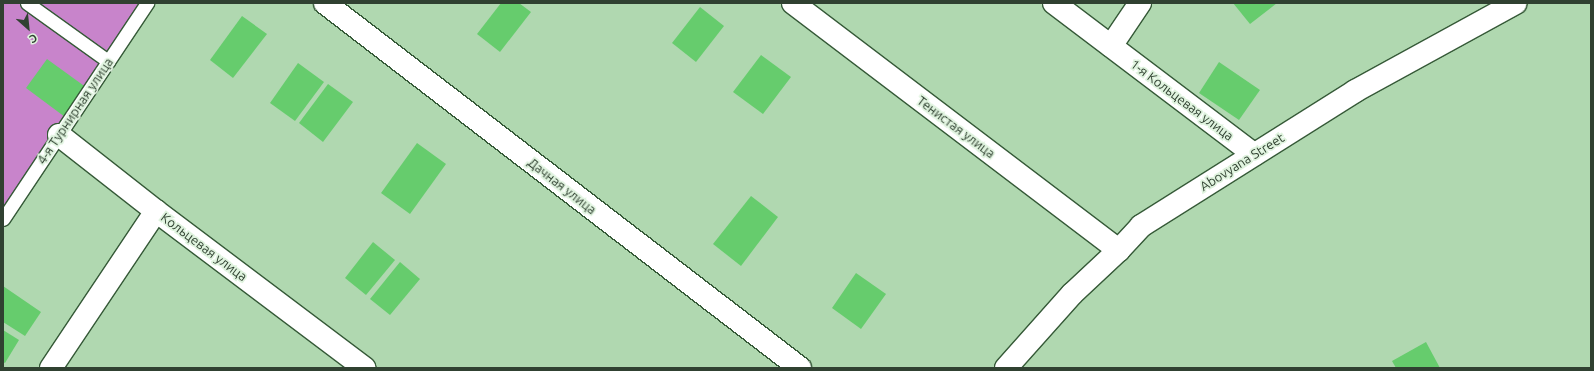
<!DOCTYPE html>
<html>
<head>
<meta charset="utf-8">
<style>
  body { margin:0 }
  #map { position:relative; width:1594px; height:371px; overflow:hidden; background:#b0d8b0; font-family:Ubuntu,sans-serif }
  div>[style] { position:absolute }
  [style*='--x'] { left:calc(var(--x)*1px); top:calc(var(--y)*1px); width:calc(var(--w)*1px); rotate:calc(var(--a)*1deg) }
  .green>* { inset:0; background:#c884cb }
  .building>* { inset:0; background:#66cc6d }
  .roads { filter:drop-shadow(1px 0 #365a38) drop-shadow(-1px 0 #365a38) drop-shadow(0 1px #365a38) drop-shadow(0 -1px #365a38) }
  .lane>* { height:13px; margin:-6.5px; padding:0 6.5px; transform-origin:6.5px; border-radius:6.5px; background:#fff }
  .street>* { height:22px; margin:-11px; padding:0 11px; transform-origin:11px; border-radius:11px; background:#fff }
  span { translate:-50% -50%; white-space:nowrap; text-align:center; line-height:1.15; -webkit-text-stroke:3.5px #dff3de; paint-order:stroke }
  .street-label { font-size:13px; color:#304131 }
  .frame { position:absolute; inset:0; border:4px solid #304131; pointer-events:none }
  .north { position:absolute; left:8px; top:8px; width:40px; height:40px; -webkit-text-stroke:3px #dff3de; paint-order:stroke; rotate:153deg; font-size:11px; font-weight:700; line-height:16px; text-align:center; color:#304131 }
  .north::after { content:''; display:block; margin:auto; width:14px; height:18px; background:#304131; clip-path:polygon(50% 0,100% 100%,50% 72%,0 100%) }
</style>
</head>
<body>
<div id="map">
  <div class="green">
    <div style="clip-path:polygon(3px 3px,154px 3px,3px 229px)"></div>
  </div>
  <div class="building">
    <div style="clip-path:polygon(501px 3px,519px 3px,531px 12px,500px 52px,477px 34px)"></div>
    <div style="clip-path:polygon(1233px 3px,1277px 3px,1250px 24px)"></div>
    <div style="clip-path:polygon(700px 7px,724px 26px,696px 62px,672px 43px)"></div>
    <div style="clip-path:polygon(242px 16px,267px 34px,233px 78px,210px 60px)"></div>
    <div style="clip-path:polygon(761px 55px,791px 77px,763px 114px,733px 92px)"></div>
    <div style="clip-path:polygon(47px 59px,87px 88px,65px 117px,26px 88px)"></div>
    <div style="clip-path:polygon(1219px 62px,1260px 90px,1239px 120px,1199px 93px)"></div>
    <div style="clip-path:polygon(298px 63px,324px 82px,295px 121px,270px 103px)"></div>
    <div style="clip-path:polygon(328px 84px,353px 102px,323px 142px,299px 123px)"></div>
    <div style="clip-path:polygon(417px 143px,446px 164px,410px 214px,381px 193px)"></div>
    <div style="clip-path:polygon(751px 196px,778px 217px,741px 266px,713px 244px)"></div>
    <div style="clip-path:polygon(373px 242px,395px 260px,366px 295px,345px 278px)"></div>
    <div style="clip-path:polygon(400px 262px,420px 279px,390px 315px,370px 299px)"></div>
    <div style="clip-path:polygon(856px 273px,886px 294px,861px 329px,832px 308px)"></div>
    <div style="clip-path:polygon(3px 286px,41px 312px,25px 336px,3px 322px)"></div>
    <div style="clip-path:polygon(3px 330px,19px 340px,5px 363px,3px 362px)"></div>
    <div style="clip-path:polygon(1426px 342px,1440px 368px,1396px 368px,1392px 361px)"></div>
  </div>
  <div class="roads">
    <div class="lane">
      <div style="--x:27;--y:3;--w:100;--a:35.6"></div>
      <div style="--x:3;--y:219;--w:260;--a:-56.3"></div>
    </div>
    <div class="street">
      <div style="--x:325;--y:3;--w:599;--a:37.54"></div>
      <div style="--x:793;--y:3;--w:409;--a:37.2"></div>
      <div style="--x:1054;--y:3;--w:251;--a:37.1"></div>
      <div style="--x:1111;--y:46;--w:52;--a:-56"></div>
      <div style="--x:59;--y:135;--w:123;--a:38.1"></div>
      <div style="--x:156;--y:211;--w:261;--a:37"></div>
      <div style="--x:51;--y:368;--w:189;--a:-56.2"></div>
      <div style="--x:1006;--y:368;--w:99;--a:-48.3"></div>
      <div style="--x:1072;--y:294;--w:64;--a:-43.1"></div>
      <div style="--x:1119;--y:250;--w:33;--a:-47"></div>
      <div style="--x:1141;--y:226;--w:253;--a:-32.2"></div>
      <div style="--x:1355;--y:91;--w:183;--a:-28.7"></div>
    </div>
  </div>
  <div class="street-label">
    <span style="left:1182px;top:100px;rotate:37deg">1-я Кольцевая улица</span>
    <span style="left:75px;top:111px;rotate:-56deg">4-я Турнирная улица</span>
    <span style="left:956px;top:127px;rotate:37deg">Тенистая улица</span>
    <span style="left:1242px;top:162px;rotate:-32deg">Abovyana Street</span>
    <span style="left:562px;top:186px;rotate:38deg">Дачная улица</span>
    <span style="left:204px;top:247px;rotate:37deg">Кольцевая улица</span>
  </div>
  <div class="frame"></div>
  <div class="north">С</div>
</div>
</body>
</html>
